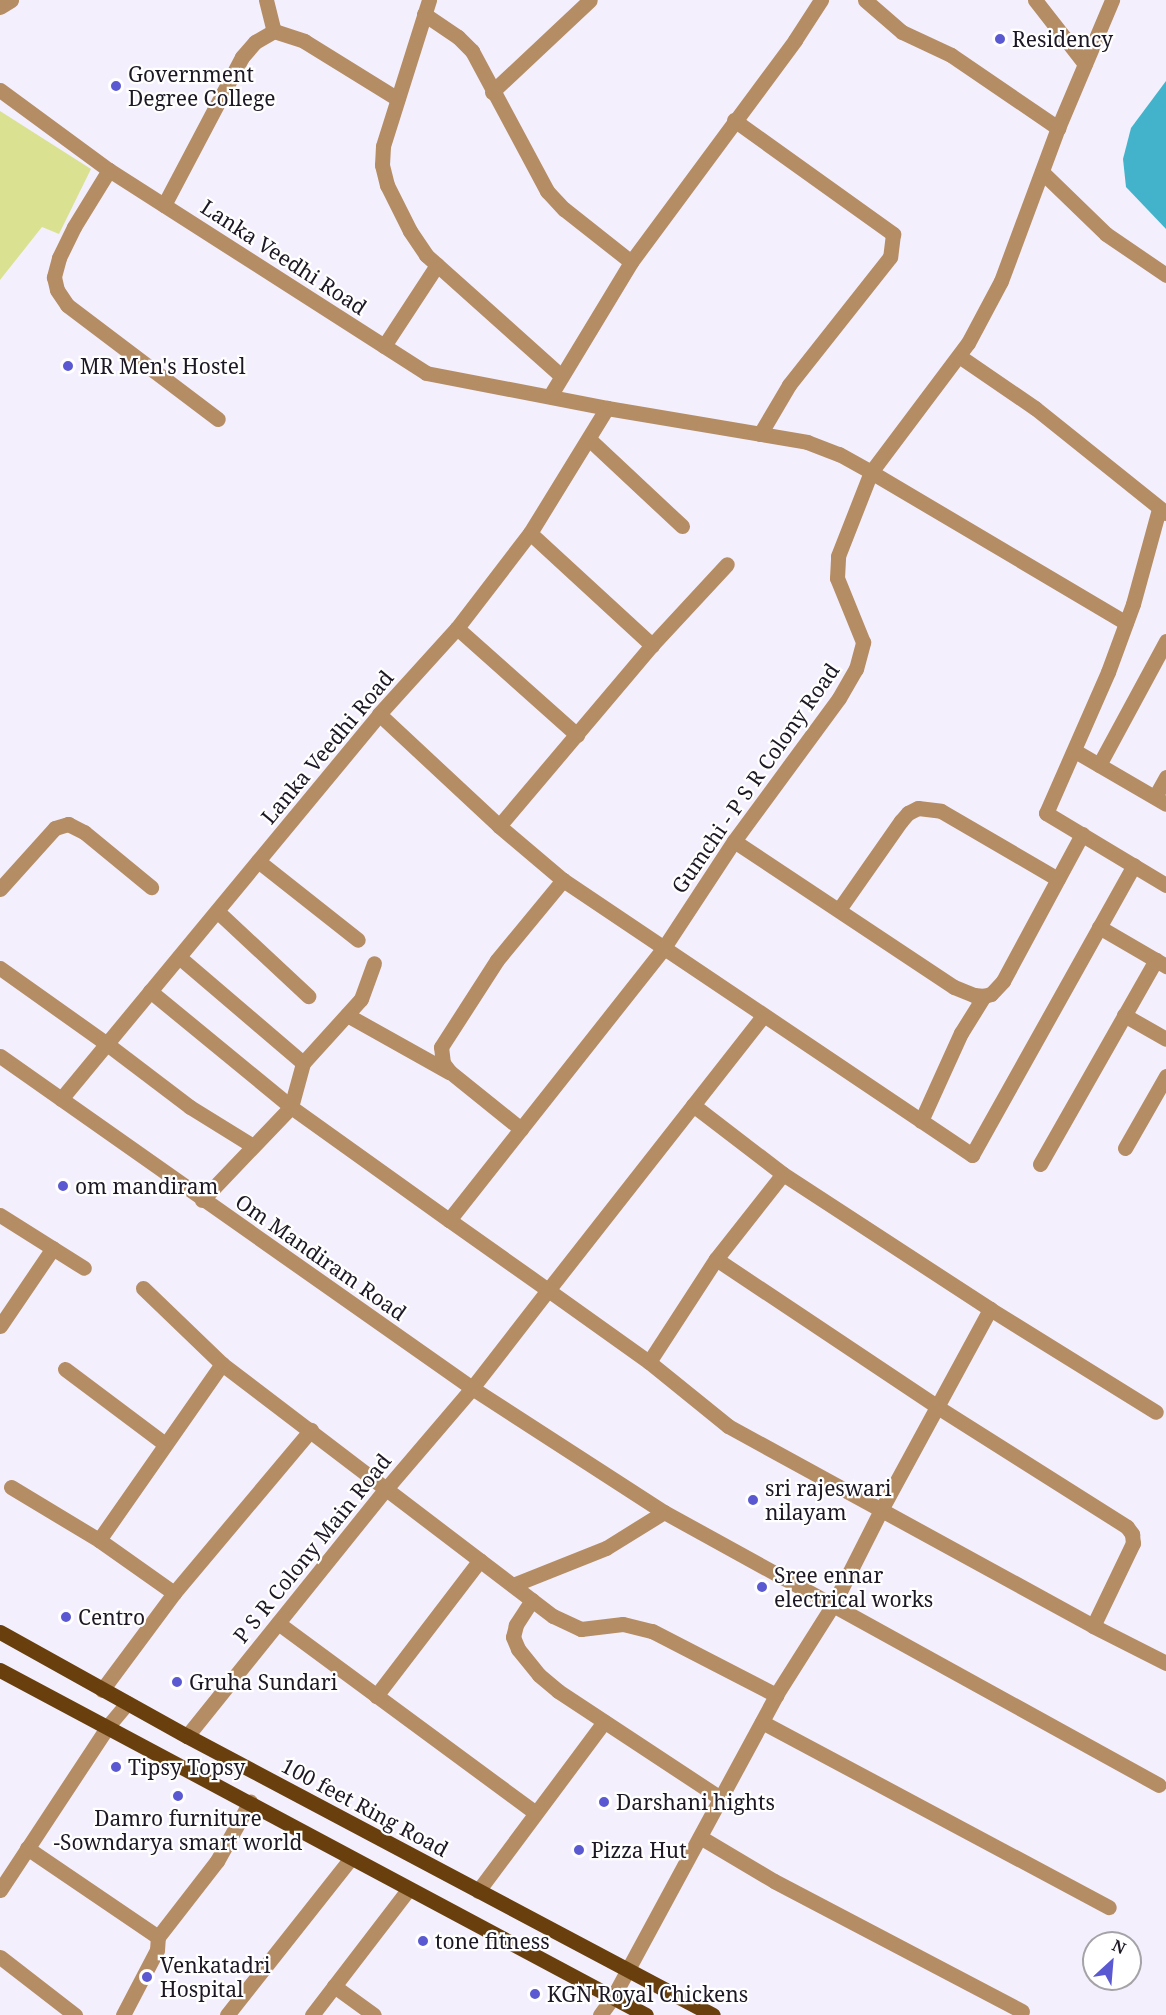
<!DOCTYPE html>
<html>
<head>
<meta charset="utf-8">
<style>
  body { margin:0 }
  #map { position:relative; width:1166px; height:2015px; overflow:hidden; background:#f4effd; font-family:"Noto Serif",serif }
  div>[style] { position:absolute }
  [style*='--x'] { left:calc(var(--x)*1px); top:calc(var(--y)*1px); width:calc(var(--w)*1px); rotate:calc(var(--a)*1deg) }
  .green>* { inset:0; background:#dae292 }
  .water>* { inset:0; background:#42b3ca }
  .minor>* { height:15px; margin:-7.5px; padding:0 7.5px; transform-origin:7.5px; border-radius:7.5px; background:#b58d64 }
  .major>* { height:15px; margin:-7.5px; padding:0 7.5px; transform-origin:7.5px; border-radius:7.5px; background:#69400d }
  .dots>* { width:16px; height:16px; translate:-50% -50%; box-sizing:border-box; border:3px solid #fff; border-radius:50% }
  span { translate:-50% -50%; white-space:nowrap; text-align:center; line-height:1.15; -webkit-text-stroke:4.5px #fff; paint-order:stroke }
  .poi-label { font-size:21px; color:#1d1824 }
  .left { translate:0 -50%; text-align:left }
  .street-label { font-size:21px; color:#1d1824 }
  .north { position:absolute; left:1082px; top:1931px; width:60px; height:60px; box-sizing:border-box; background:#fff; border:2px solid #a5a3a7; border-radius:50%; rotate:26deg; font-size:16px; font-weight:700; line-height:24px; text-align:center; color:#1d1824 }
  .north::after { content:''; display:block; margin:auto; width:21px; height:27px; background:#5a59d1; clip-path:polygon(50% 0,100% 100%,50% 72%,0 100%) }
</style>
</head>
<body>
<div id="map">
  <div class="green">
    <div style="clip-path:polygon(0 111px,91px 169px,59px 234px,42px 227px,0 280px)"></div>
  </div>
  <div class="water">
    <div style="clip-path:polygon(1166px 81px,1166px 229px,1126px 187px,1123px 159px,1131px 128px)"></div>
  </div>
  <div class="minor">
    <div style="--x:266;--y:0;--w:32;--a:76"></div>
    <div style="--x:429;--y:0;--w:153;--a:107.5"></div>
    <div style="--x:383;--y:146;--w:19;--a:93"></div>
    <div style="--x:382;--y:165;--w:21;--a:76"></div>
    <div style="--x:387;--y:185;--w:51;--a:63.4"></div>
    <div style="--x:410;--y:231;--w:29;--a:56"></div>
    <div style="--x:426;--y:255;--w:180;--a:41.8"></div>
    <div style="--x:865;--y:0;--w:49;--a:40.9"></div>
    <div style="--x:902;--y:32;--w:54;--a:25.1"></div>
    <div style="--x:951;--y:55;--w:130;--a:34.3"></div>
    <div style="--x:1035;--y:0;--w:81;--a:52"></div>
    <div style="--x:0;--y:7;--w:13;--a:-32"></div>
    <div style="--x:424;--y:14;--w:41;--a:34.1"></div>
    <div style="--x:458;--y:37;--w:20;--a:45"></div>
    <div style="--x:472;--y:51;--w:159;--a:61.8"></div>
    <div style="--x:547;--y:191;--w:25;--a:47"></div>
    <div style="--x:564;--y:209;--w:85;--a:38.3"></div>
    <div style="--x:0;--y:90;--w:135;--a:36.3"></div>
    <div style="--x:109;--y:170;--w:376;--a:32.6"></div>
    <div style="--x:426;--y:373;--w:184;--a:10.9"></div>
    <div style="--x:607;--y:408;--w:203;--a:9.6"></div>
    <div style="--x:807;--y:442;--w:34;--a:21"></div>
    <div style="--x:839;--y:454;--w:37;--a:29"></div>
    <div style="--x:871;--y:472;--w:296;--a:30.6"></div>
    <div style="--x:492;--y:92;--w:134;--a:-43.2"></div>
    <div style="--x:734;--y:120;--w:196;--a:35.6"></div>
    <div style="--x:893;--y:234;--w:23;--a:97"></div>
    <div style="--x:890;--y:257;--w:163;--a:128.3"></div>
    <div style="--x:789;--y:385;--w:57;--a:120.6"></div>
    <div style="--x:109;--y:170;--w:67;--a:121.6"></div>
    <div style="--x:74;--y:227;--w:34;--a:116"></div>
    <div style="--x:59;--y:258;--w:20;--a:105"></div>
    <div style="--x:54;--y:277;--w:13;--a:77"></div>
    <div style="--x:57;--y:290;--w:18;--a:56"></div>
    <div style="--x:67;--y:305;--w:189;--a:37.1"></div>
    <div style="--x:1042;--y:172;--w:89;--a:44.1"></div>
    <div style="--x:1106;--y:234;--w:73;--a:34.3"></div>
    <div style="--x:164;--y:205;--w:167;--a:-62.2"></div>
    <div style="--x:242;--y:57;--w:20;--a:-49"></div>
    <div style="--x:255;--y:42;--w:22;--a:-30"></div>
    <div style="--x:274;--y:31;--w:32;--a:18"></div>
    <div style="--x:304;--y:41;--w:110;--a:31.7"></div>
    <div style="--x:384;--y:346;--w:97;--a:-56.8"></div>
    <div style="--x:959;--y:356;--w:92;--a:34.4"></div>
    <div style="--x:1035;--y:408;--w:168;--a:38.7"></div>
    <div style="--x:550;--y:396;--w:157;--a:-58.8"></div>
    <div style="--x:631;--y:262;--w:276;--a:-53.5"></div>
    <div style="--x:795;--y:40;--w:48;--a:-57"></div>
    <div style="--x:590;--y:440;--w:126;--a:43.1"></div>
    <div style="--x:1159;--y:509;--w:98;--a:105.3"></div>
    <div style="--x:1133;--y:604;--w:72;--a:110.2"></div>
    <div style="--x:1108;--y:672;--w:154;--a:113.7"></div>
    <div style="--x:1046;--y:813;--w:140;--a:31"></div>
    <div style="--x:530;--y:533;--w:166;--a:42.6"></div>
    <div style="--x:457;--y:628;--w:161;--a:41.7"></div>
    <div style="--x:379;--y:714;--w:164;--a:43"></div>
    <div style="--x:499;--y:826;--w:84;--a:40.2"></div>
    <div style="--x:563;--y:880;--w:493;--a:33.9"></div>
    <div style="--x:972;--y:1155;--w:332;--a:-60.8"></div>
    <div style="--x:1075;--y:751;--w:105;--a:30.2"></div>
    <div style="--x:1099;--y:765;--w:141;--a:-61.6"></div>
    <div style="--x:1155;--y:797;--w:23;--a:-61"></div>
    <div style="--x:499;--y:826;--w:237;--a:-49.8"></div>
    <div style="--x:652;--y:645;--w:110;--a:-47.2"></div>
    <div style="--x:734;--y:841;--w:264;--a:33.6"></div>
    <div style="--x:954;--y:987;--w:22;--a:22"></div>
    <div style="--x:974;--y:995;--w:10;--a:6"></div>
    <div style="--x:984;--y:996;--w:7;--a:-16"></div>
    <div style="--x:991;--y:994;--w:18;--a:-47"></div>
    <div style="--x:1003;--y:981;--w:167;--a:-61.7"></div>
    <div style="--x:258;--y:861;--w:127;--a:38.3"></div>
    <div style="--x:0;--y:889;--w:82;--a:-48"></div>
    <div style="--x:55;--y:828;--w:14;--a:-17"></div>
    <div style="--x:68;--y:824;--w:18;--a:27"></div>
    <div style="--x:84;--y:832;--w:87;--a:39.4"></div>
    <div style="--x:840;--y:908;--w:106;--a:-55"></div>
    <div style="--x:901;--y:821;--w:11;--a:-49"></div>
    <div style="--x:908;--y:813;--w:11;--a:-27"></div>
    <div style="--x:918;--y:808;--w:23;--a:7"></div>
    <div style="--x:941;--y:811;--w:135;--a:30.2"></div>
    <div style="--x:217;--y:911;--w:125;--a:43"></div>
    <div style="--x:1099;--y:927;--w:78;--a:30.2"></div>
    <div style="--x:179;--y:957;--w:163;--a:40.5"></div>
    <div style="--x:0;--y:968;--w:131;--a:35.4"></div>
    <div style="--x:107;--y:1044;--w:104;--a:37.2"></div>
    <div style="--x:190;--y:1107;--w:74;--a:31.8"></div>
    <div style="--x:150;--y:991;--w:183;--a:39.4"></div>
    <div style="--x:291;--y:1107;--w:46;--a:-74.7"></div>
    <div style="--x:303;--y:1063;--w:86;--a:-47.8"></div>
    <div style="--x:361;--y:999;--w:38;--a:-70"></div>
    <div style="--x:347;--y:1015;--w:117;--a:29.2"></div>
    <div style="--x:1124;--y:1015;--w:48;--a:29.7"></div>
    <div style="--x:763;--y:1016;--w:348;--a:128.1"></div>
    <div style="--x:548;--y:1290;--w:124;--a:35.5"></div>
    <div style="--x:649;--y:1362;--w:102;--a:39"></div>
    <div style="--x:728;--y:1426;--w:416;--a:28.7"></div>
    <div style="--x:1093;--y:1626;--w:82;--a:26.9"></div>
    <div style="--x:0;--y:1056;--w:577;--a:35.12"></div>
    <div style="--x:472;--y:1388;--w:229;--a:32.9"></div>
    <div style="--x:664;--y:1512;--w:565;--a:28.88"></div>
    <div style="--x:61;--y:1099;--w:499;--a:-50.4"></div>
    <div style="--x:379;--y:714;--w:116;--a:-47.8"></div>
    <div style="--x:457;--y:628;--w:120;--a:-52.5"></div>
    <div style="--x:530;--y:533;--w:147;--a:-58.4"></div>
    <div style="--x:693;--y:1105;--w:113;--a:37.5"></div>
    <div style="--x:783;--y:1174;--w:247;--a:33.1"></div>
    <div style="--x:990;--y:1309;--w:195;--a:31.8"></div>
    <div style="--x:921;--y:1121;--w:97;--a:-65.6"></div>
    <div style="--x:961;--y:1033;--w:44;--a:-58.1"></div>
    <div style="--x:521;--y:1129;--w:91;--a:-141.2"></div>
    <div style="--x:450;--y:1072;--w:11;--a:-128"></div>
    <div style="--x:443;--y:1063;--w:16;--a:-97"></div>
    <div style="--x:441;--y:1047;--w:103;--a:-57.2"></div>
    <div style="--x:497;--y:960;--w:104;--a:-50.5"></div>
    <div style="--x:1125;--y:1148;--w:83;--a:-60.3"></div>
    <div style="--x:1040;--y:1164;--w:235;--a:-60.4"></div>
    <div style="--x:202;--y:1200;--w:129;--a:-46.3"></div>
    <div style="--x:291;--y:1107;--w:194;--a:35.6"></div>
    <div style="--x:0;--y:1215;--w:99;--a:32.2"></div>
    <div style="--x:716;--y:1259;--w:268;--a:33.7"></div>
    <div style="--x:939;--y:1408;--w:222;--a:32.3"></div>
    <div style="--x:1127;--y:1527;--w:9;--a:54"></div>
    <div style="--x:1132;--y:1534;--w:9;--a:84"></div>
    <div style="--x:1133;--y:1543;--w:92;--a:115.7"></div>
    <div style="--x:143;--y:1288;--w:110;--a:43.9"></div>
    <div style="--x:222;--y:1364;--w:416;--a:37.3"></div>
    <div style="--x:553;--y:1616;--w:31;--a:25"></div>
    <div style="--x:581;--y:1629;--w:42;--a:-6.8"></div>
    <div style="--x:623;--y:1624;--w:30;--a:14"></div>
    <div style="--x:652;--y:1631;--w:140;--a:27.3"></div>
    <div style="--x:0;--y:1326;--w:94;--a:-55.8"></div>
    <div style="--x:649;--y:1362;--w:123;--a:-57"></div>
    <div style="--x:716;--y:1259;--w:108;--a:-51.8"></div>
    <div style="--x:65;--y:1369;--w:125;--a:36.9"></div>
    <div style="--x:11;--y:1487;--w:103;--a:31.1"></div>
    <div style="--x:99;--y:1540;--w:92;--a:35.2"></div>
    <div style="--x:99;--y:1540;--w:215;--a:-55.1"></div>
    <div style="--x:513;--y:1585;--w:100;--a:-21.7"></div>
    <div style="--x:606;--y:1548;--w:68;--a:-31.8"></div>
    <div style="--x:532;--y:1600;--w:30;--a:123"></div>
    <div style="--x:516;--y:1625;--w:12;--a:104"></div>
    <div style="--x:513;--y:1637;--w:13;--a:67"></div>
    <div style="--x:518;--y:1649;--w:33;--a:51"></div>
    <div style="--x:539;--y:1675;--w:25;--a:40"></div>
    <div style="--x:558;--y:1691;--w:194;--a:33.4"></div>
    <div style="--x:278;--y:1623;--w:320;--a:36.4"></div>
    <div style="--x:102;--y:1690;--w:121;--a:-53.4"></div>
    <div style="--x:174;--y:1593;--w:213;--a:-50"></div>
    <div style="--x:376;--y:1696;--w:171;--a:-52.6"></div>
    <div style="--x:762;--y:1722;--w:393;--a:28.1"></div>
    <div style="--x:187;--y:1736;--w:316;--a:-51.2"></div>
    <div style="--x:385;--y:1490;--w:134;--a:-49.5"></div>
    <div style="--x:472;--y:1388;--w:124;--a:-52.2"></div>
    <div style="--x:548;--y:1290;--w:121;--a:-144.7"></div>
    <div style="--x:449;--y:1220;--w:345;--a:-51.7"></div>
    <div style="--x:663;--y:949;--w:129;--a:-56.7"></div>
    <div style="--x:734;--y:841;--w:177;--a:-53.7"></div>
    <div style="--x:839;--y:698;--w:34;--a:-60"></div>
    <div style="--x:856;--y:669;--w:28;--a:-75"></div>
    <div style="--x:863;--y:642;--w:69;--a:-112.1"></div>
    <div style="--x:837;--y:578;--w:22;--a:-87"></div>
    <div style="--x:838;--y:556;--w:90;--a:-68.6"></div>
    <div style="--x:871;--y:472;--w:161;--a:-53.1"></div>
    <div style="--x:968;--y:343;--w:70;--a:-62"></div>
    <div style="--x:1001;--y:281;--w:163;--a:-69.6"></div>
    <div style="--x:1058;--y:128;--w:139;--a:-67.1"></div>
    <div style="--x:700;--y:1837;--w:86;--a:30.7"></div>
    <div style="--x:774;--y:1881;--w:280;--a:27.7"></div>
    <div style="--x:27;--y:1848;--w:158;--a:34.2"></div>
    <div style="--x:0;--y:1890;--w:196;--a:-56.6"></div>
    <div style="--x:108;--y:1726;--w:30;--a:-50"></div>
    <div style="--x:478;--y:1891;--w:211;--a:-53.3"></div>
    <div style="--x:0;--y:1957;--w:95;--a:37.7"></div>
    <div style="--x:334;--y:1986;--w:49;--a:35.9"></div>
    <div style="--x:123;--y:2015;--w:73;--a:-62.4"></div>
    <div style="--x:157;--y:1950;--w:13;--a:-86"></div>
    <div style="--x:158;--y:1937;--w:96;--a:-52.2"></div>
    <div style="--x:217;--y:1861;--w:68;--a:-60.8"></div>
    <div style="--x:227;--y:2015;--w:199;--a:-51.7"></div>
    <div style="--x:312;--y:2015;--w:158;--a:-52.5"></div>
    <div style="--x:600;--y:2015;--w:22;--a:-54"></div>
    <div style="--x:613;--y:1997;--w:343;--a:-61.6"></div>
    <div style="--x:776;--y:1695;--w:107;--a:-57.7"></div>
    <div style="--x:833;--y:1605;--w:106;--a:-63.2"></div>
    <div style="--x:881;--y:1510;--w:229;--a:-61.5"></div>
  </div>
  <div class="major">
    <div style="--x:0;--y:1632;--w:214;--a:29.1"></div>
    <div style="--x:187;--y:1736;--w:595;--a:27.94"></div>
    <div style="--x:0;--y:1670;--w:732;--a:28.1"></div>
  </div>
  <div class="dots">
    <div style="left:1000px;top:39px;background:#5a59d1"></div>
    <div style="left:116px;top:86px;background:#5a59d1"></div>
    <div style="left:68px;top:366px;background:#5a59d1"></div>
    <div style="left:63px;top:1186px;background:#5a59d1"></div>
    <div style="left:753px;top:1500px;background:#5a59d1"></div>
    <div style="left:762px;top:1587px;background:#5a59d1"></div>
    <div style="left:66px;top:1617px;background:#5a59d1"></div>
    <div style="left:177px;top:1682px;background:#5a59d1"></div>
    <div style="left:116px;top:1767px;background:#5a59d1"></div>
    <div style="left:178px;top:1796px;background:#5a59d1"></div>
    <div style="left:604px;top:1802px;background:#5a59d1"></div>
    <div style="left:579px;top:1850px;background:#5a59d1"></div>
    <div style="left:423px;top:1941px;background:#5a59d1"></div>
    <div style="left:147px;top:1977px;background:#5a59d1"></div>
    <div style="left:535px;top:1994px;background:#5a59d1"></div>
  </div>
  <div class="poi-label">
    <span class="left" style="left:1012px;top:39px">Residency</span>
    <span class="left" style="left:128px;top:86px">Government<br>Degree College</span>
    <span class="left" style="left:80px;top:366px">MR Men's Hostel</span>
    <span class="left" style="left:75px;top:1186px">om mandiram</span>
    <span class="left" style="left:765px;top:1500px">sri rajeswari<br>nilayam</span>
    <span class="left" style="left:774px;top:1587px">Sree ennar<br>electrical works</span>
    <span class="left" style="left:78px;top:1617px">Centro</span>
    <span class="left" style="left:189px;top:1682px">Gruha Sundari</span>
    <span class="left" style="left:128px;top:1767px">Tipsy Topsy</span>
    <span class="left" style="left:616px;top:1802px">Darshani hights</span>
    <span style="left:178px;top:1830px">Damro furniture<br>-Sowndarya smart world</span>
    <span class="left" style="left:591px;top:1850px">Pizza Hut</span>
    <span class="left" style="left:435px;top:1941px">tone fitness</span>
    <span class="left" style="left:160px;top:1977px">Venkatadri<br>Hospital</span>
    <span class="left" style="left:547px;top:1994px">KGN Royal Chickens</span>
  </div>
  <div class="street-label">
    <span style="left:284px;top:257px;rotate:33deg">Lanka Veedhi Road</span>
    <span style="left:327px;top:747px;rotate:-50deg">Lanka Veedhi Road</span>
    <span style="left:755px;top:778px;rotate:-55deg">Gumchi - P S R Colony Road</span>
    <span style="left:321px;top:1257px;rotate:35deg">Om Mandiram Road</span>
    <span style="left:312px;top:1548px;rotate:-51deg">P S R Colony Main Road</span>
    <span style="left:365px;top:1807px;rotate:28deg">100 feet Ring Road</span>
  </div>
  <div class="north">N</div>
</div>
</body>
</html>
